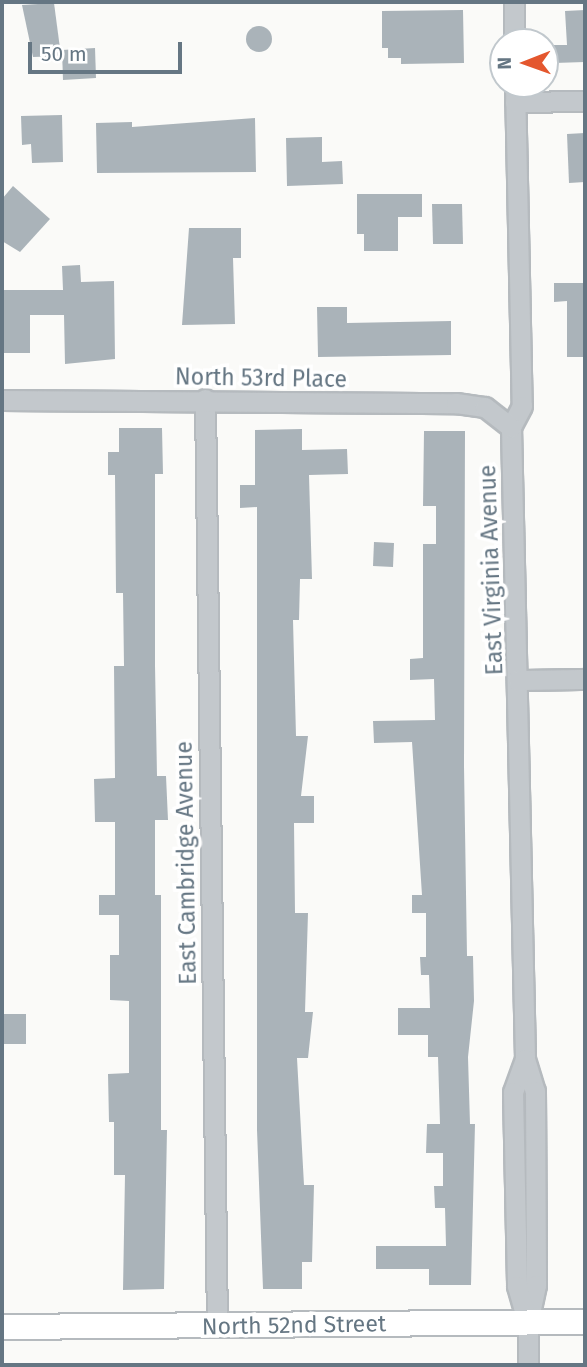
<!DOCTYPE html>
<html>
<head>
<meta charset="utf-8">
<style>
  body { margin:0 }
  #map { position:relative; width:587px; height:1367px; overflow:hidden; background:#fafaf8; font-family:"Fira Sans",sans-serif }
  div>[style] { position:absolute }
  [style*='--x'] { left:calc(var(--x)*1px); top:calc(var(--y)*1px); width:calc(var(--w)*1px); rotate:calc(var(--a)*1deg) }
  .building>* { inset:0; background:#aab3b9 }
  .round { border-radius:50% }
  .roads { filter:drop-shadow(2px 0 #b5babe) drop-shadow(-2px 0 #b5babe) drop-shadow(0 2px #b5babe) drop-shadow(0 -2px #b5babe) }
  .minor>* { height:19px; margin:-9.5px; padding:0 9.5px; transform-origin:9.5px; border-radius:9.5px; background:#c3c8cc }
  .major>* { height:24px; margin:-12px; padding:0 12px; transform-origin:12px; border-radius:12px; background:#fff }
  span { translate:-50% -50%; white-space:nowrap; text-align:center; line-height:1.15; -webkit-text-stroke:7px #fff; paint-order:stroke }
  .street-label { font-size:23px; color:#657683 }
  .frame { position:absolute; inset:0; border:4px solid #657683; pointer-events:none }
  .north { position:absolute; left:489px; top:28px; width:70px; height:70px; box-sizing:border-box; background:#fff; border:2px solid #c1c8cd; border-radius:50%; rotate:269deg; font-size:19px; font-weight:700; line-height:28px; text-align:center; color:#657683 }
  .north::after { content:''; display:block; margin:auto; width:24px; height:32px; background:#e4572e; clip-path:polygon(50% 0,100% 100%,50% 72%,0 100%) }
  .scale { position:absolute; left:28px; top:42px; width:154px; height:32px; box-sizing:border-box; border:4px solid #657683; border-top:0; padding-left:9px; font-size:21px; line-height:24px; white-space:nowrap; color:#657683; -webkit-text-stroke:5px #fff; paint-order:stroke }
</style>
</head>
<body>
<div id="map">
  <div class="building">
    <div style="clip-path:polygon(54px 3px,61px 56px,33px 57px,22px 5px)"></div>
    <div style="clip-path:polygon(463px 10px,464px 63px,401px 64px,401px 58px,388px 58px,388px 48px,382px 48px,382px 11px)"></div>
    <div style="clip-path:polygon(585px 10px,585px 62px,554px 63px,554px 45px,567px 45px,565px 11px)"></div>
    <div class="round" style="left:246px;top:26px;width:26px;height:26px"></div>
    <div style="clip-path:polygon(95px 48px,96px 78px,63px 80px,62px 50px)"></div>
    <div style="clip-path:polygon(62px 115px,63px 162px,32px 163px,31px 144px,22px 145px,21px 116px)"></div>
    <div style="clip-path:polygon(255px 118px,256px 172px,97px 173px,96px 123px,132px 122px,132px 127px)"></div>
    <div style="clip-path:polygon(585px 133px,585px 182px,569px 183px,567px 134px)"></div>
    <div style="clip-path:polygon(322px 137px,322px 162px,342px 161px,343px 184px,287px 186px,286px 138px)"></div>
    <div style="clip-path:polygon(13px 186px,50px 219px,20px 252px,2px 241px,2px 199px)"></div>
    <div style="clip-path:polygon(357px 194px,422px 194px,422px 217px,398px 217px,398px 251px,364px 251px,364px 234px,357px 234px)"></div>
    <div style="clip-path:polygon(432px 204px,462px 204px,463px 244px,433px 244px)"></div>
    <div style="clip-path:polygon(189px 228px,241px 228px,241px 258px,233px 258px,235px 324px,182px 325px)"></div>
    <div style="clip-path:polygon(80px 265px,81px 282px,114px 281px,115px 359px,65px 364px,64px 315px,30px 315px,30px 353px,4px 353px,4px 290px,63px 290px,62px 266px)"></div>
    <div style="clip-path:polygon(554px 283px,585px 283px,585px 357px,567px 357px,567px 301px,554px 302px)"></div>
    <div style="clip-path:polygon(317px 307px,347px 307px,347px 323px,451px 321px,451px 355px,318px 357px)"></div>
    <div style="clip-path:polygon(119px 428px,162px 428px,163px 474px,155px 474px,155px 665px,157px 776px,166px 776px,168px 820px,155px 820px,155px 895px,161px 895px,161px 1130px,167px 1130px,164px 1289px,123px 1290px,125px 1175px,114px 1175px,114px 1122px,109px 1122px,108px 1074px,129px 1073px,129px 1001px,110px 1000px,110px 955px,119px 955px,119px 915px,99px 915px,99px 895px,115px 895px,115px 822px,95px 822px,94px 779px,115px 778px,114px 666px,124px 666px,123px 593px,116px 593px,115px 475px,108px 475px,108px 452px,119px 452px)"></div>
    <div style="clip-path:polygon(302px 429px,302px 450px,347px 449px,348px 474px,309px 475px,312px 579px,300px 579px,299px 620px,293px 620px,296px 736px,308px 736px,301px 796px,314px 796px,314px 823px,294px 823px,295px 913px,308px 913px,305px 1012px,313px 1012px,308px 1058px,297px 1058px,304px 1185px,314px 1185px,312px 1262px,302px 1262px,302px 1289px,263px 1289px,257px 1130px,257px 507px,240px 508px,240px 485px,255px 485px,255px 430px)"></div>
    <div style="clip-path:polygon(424px 431px,465px 431px,464px 766px,467px 956px,473px 956px,474px 1001px,468px 1057px,470px 1124px,475px 1124px,471px 1285px,429px 1285px,429px 1269px,376px 1269px,376px 1246px,446px 1246px,445px 1208px,435px 1208px,434px 1186px,443px 1186px,443px 1153px,426px 1153px,427px 1124px,440px 1124px,438px 1057px,428px 1057px,428px 1035px,398px 1035px,398px 1008px,430px 1008px,429px 975px,421px 975px,420px 957px,426px 957px,426px 913px,412px 913px,412px 895px,422px 895px,412px 742px,374px 743px,373px 721px,435px 720px,434px 679px,410px 680px,410px 659px,423px 658px,423px 544px,436px 544px,436px 506px,423px 506px)"></div>
    <div style="clip-path:polygon(374px 542px,394px 543px,393px 567px,373px 566px)"></div>
    <div style="clip-path:polygon(2px 1014px,26px 1014px,26px 1044px,2px 1044px)"></div>
  </div>
  <div class="roads">
    <div class="minor">
      <div style="--x:514;--y:2;--w:40;--a:90"></div>
      <div style="--x:515;--y:84;--w:322;--a:88.8"></div>
      <div style="--x:522;--y:406;--w:24;--a:118"></div>
      <div style="--x:511;--y:427;--w:632;--a:88.73"></div>
      <div style="--x:525;--y:1059;--w:34;--a:73"></div>
      <div style="--x:535;--y:1091;--w:194;--a:89.7"></div>
      <div style="--x:536;--y:1285;--w:38;--a:102"></div>
      <div style="--x:528;--y:1322;--w:43;--a:90"></div>
      <div style="--x:515;--y:102;--w:70;--a:-0.8"></div>
      <div style="--x:205;--y:399;--w:927;--a:89.26"></div>
      <div style="--x:2;--y:400;--w:454;--a:0.4"></div>
      <div style="--x:456;--y:403;--w:29;--a:8"></div>
      <div style="--x:485;--y:407;--w:33;--a:38"></div>
      <div style="--x:518;--y:680;--w:67;--a:-0.9"></div>
      <div style="--x:525;--y:1059;--w:35;--a:110"></div>
      <div style="--x:513;--y:1092;--w:194;--a:88.8"></div>
      <div style="--x:517;--y:1286;--w:36;--a:74"></div>
    </div>
    <div class="major">
      <div style="--x:2;--y:1327;--w:583;--a:-0.49"></div>
    </div>
  </div>
  <div class="street-label">
    <span style="left:261px;top:378px;rotate:1deg">North 53rd Place</span>
    <span style="left:491px;top:570px;rotate:-92deg">East Virginia Avenue</span>
    <span style="left:186px;top:863px;rotate:-91deg">East Cambridge Avenue</span>
    <span style="left:294px;top:1325px;rotate:-1deg">North 52nd Street</span>
  </div>
  <div class="frame"></div>
  <div class="north">N</div>
  <div class="scale">50 m</div>
</div>
</body>
</html>
